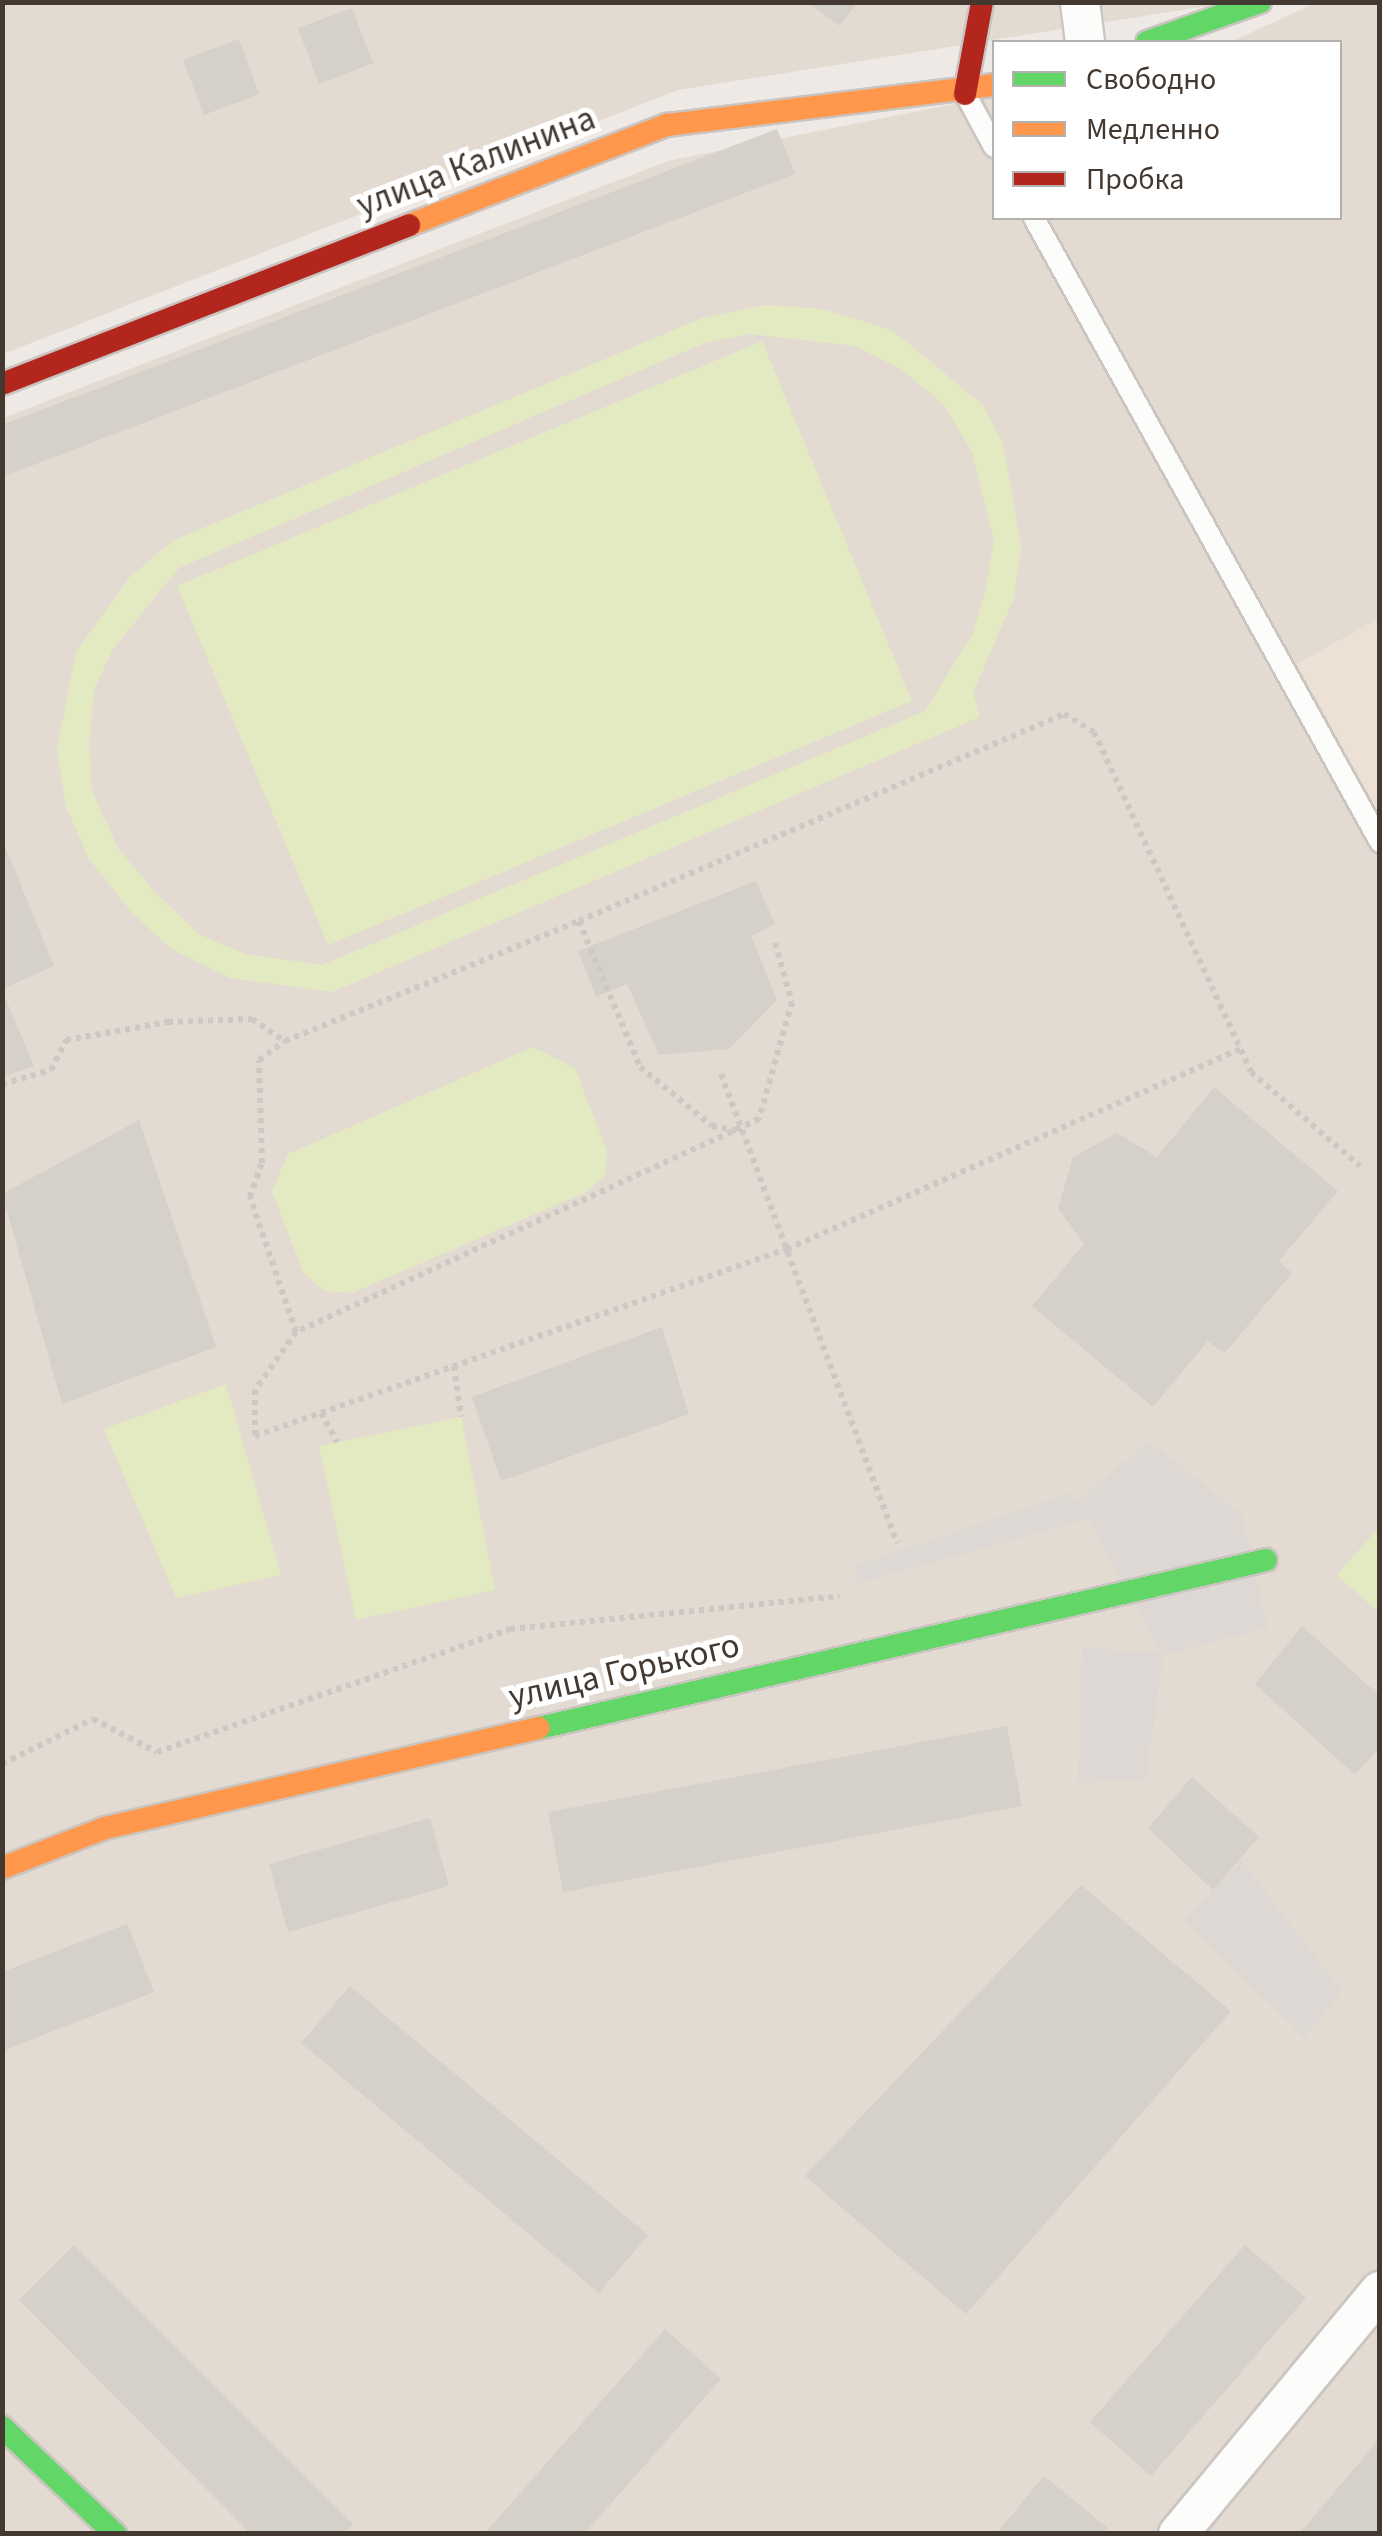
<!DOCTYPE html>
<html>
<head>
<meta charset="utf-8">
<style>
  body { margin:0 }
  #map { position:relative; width:1382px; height:2536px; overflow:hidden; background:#eee9e4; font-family:"Source Sans 3",sans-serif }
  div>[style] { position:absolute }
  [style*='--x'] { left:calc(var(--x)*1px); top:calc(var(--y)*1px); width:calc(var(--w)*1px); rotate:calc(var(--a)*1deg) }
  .residential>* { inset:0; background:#e3dad1 }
  .education>* { inset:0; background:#ede1d5 }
  .green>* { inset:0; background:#e3eac1 }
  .parking>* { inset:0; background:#ddd8d4 }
  .building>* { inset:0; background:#d6d0cb }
  .path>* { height:6px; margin-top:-3px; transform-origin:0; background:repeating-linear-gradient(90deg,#cdc8c4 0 5px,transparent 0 10px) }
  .roads { filter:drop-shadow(2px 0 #cac5c1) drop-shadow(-2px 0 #cac5c1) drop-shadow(0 2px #cac5c1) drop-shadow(0 -2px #cac5c1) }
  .lane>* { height:20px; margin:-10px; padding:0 10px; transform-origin:10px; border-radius:10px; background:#fcfcfb }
  .street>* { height:38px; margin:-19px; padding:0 19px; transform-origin:19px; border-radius:19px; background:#fcfcfb }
  .fast>* { height:22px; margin:-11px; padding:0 11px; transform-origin:11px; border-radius:11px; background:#63d668 }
  .slow>* { height:22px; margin:-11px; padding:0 11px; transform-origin:11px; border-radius:11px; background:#ff974d }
  .jam>* { height:22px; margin:-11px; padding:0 11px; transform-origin:11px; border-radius:11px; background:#b3261e }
  span { translate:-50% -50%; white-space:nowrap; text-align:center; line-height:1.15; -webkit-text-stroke:10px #fff; paint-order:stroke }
  .street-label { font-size:35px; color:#443931 }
  .frame { position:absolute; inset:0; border:5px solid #443931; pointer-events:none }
  .legend { position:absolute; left:992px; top:40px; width:350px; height:180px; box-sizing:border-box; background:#fff; border:2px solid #b4b0ad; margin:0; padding:12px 18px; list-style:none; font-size:30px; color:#443931 }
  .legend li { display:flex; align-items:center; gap:20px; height:50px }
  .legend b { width:50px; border:2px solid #b4b0ad }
</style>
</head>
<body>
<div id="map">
  <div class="residential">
    <div style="clip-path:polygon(3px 3px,1226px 3px,678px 90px,3px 354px)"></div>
    <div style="clip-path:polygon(1315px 3px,1379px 3px,1379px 2533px,3px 2534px,3px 418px,668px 161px,994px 96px,994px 218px,1340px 218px,1340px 42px,1231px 42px)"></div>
  </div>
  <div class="education">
    <div style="clip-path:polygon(1379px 618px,1379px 813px,1297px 664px)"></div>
  </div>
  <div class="green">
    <div style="clip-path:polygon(evenodd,765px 305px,822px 309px,892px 330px,982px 404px,1003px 443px,1021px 547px,1014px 598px,973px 693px,980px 717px,332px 992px,230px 978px,173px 950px,133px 914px,89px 859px,66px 807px,57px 749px,76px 652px,129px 578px,172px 541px,702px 318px,765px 305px,749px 334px,855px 346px,904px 371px,944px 405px,972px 452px,994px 540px,985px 594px,972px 635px,925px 711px,322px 965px,246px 954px,200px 935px,155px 892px,118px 848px,92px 791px,89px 744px,94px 690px,113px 649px,179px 568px,705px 343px,749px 334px)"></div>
    <div style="clip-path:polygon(762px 341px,912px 701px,328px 945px,177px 586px)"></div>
    <div style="clip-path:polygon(533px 1047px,575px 1068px,607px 1151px,605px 1175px,586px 1192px,352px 1293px,324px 1291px,303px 1272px,272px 1191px,288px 1154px)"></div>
    <div style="clip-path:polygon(226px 1384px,281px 1575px,176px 1598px,104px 1429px)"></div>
    <div style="clip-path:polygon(461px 1417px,495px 1590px,356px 1620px,319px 1446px)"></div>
    <div style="clip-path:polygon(1379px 1527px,1379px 1613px,1337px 1575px)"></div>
  </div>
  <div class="parking">
    <div style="clip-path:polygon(1149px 1441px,1242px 1515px,1268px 1628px,1163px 1655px,1146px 1780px,1078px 1783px,1082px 1647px,1162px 1654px,1088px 1519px,859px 1583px,854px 1566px,1072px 1493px,1077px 1501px)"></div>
    <div style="clip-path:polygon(1242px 1861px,1342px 1991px,1304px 2038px,1184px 1919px)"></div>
  </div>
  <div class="building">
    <div style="clip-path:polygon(807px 2px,858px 2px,840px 26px)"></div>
    <div style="clip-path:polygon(352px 8px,373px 63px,319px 84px,298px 28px)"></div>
    <div style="clip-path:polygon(239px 39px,259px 94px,204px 115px,183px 60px)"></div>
    <div style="clip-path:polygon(777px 129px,795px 174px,2px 477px,2px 425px)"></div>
    <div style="clip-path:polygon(2px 839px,54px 966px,2px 989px)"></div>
    <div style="clip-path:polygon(756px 881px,775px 924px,751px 936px,777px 1000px,729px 1049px,659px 1055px,627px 984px,596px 997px,578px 951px)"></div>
    <div style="clip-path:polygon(2px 990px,34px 1066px,2px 1077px)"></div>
    <div style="clip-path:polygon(1214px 1087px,1338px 1191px,1279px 1261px,1292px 1273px,1224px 1354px,1208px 1341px,1153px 1407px,1032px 1306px,1084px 1244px,1058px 1208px,1073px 1157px,1117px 1133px,1157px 1157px)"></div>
    <div style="clip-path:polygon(139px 1120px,216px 1347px,62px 1404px,2px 1194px)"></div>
    <div style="clip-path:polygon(662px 1327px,689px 1414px,501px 1481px,472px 1397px)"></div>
    <div style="clip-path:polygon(1302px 1626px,1380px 1696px,1380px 1747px,1355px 1775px,1255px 1684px)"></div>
    <div style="clip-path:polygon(1007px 1726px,1022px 1806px,563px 1892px,548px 1812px)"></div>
    <div style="clip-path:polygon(1192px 1777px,1259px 1837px,1213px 1890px,1148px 1828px)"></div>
    <div style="clip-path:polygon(430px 1818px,449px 1886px,288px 1932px,269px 1864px)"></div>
    <div style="clip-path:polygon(1081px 1885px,1231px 2011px,966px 2314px,805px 2176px)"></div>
    <div style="clip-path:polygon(127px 1924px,154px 1992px,2px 2051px,2px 1972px)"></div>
    <div style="clip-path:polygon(350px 1986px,648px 2235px,599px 2293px,301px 2043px)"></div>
    <div style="clip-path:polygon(74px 2245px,353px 2524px,343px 2534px,251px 2534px,19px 2300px)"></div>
    <div style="clip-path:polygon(1245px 2245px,1306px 2298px,1151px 2476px,1090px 2422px)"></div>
    <div style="clip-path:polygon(665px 2329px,721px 2379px,584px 2534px,484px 2534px)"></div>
    <div style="clip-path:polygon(1380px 2438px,1380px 2534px,1299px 2534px)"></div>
    <div style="clip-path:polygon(1044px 2476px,1108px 2528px,1103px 2534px,996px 2534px)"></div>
  </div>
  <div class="path">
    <div style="--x:579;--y:921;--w:527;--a:-23.11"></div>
    <div style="--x:1064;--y:714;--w:35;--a:31"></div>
    <div style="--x:1094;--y:732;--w:374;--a:65.2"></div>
    <div style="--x:1251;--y:1072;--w:144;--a:40.8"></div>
    <div style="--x:775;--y:943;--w:61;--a:73.9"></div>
    <div style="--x:792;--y:1002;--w:122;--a:105.8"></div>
    <div style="--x:759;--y:1119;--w:510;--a:155.3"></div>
    <div style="--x:296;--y:1332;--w:71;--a:125.3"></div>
    <div style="--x:255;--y:1390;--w:46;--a:90"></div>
    <div style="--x:255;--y:1436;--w:564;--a:-19.37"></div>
    <div style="--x:787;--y:1249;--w:496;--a:-23.8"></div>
    <div style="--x:721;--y:1074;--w:501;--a:69.43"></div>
    <div style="--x:2;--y:1084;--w:51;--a:-15.9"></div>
    <div style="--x:51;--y:1070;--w:34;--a:-63"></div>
    <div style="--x:66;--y:1040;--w:104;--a:-10"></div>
    <div style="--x:168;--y:1022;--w:84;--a:-2"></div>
    <div style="--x:252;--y:1019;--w:40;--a:34"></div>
    <div style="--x:296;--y:1332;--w:143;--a:-108.8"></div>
    <div style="--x:250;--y:1197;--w:36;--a:-71"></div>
    <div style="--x:262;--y:1163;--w:103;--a:-91.7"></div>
    <div style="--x:259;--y:1060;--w:32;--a:-36"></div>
    <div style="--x:285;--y:1041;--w:318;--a:-22.2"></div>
    <div style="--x:579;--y:921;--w:158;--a:67.3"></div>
    <div style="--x:640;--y:1067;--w:93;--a:39.3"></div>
    <div style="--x:712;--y:1126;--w:31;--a:11"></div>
    <div style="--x:454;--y:1366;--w:51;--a:82.2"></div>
    <div style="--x:321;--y:1413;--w:33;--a:61"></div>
    <div style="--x:2;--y:1764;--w:102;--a:-26.3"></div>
    <div style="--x:93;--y:1719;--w:72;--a:27.3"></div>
    <div style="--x:157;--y:1752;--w:374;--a:-19.2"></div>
    <div style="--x:510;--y:1629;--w:331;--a:-5.7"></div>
  </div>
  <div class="roads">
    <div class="lane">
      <div style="--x:966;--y:95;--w:59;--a:61.7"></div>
      <div style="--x:1034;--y:218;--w:714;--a:60.99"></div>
    </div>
    <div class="street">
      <div style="--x:1080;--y:2;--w:40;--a:82.9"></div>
      <div style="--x:1178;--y:2534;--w:316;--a:-50.3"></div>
    </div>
    <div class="fast">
      <div style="--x:1147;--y:42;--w:120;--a:-19.5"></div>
      <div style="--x:539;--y:1728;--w:746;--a:-13.01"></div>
      <div style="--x:2;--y:2427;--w:156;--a:43.4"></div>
    </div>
    <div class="slow">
      <div style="--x:409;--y:225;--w:277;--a:-21.2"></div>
      <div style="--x:667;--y:125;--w:329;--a:-7"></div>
      <div style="--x:2;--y:1868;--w:110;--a:-21.2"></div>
      <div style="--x:105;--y:1828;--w:445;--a:-13"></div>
    </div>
    <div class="jam">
      <div style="--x:965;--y:94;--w:94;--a:-79.5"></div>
      <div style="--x:2;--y:384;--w:437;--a:-21.3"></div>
    </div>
  </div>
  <div class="street-label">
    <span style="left:476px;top:162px;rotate:-21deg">улица Калинина</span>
    <span style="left:624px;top:1671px;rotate:-13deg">улица Горького</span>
  </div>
  <div class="frame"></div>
  <ul class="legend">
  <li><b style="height:12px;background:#63d668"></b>Свободно</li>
  <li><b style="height:12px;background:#ff974d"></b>Медленно</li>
  <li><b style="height:12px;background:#b3261e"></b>Пробка</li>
  </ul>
</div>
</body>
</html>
